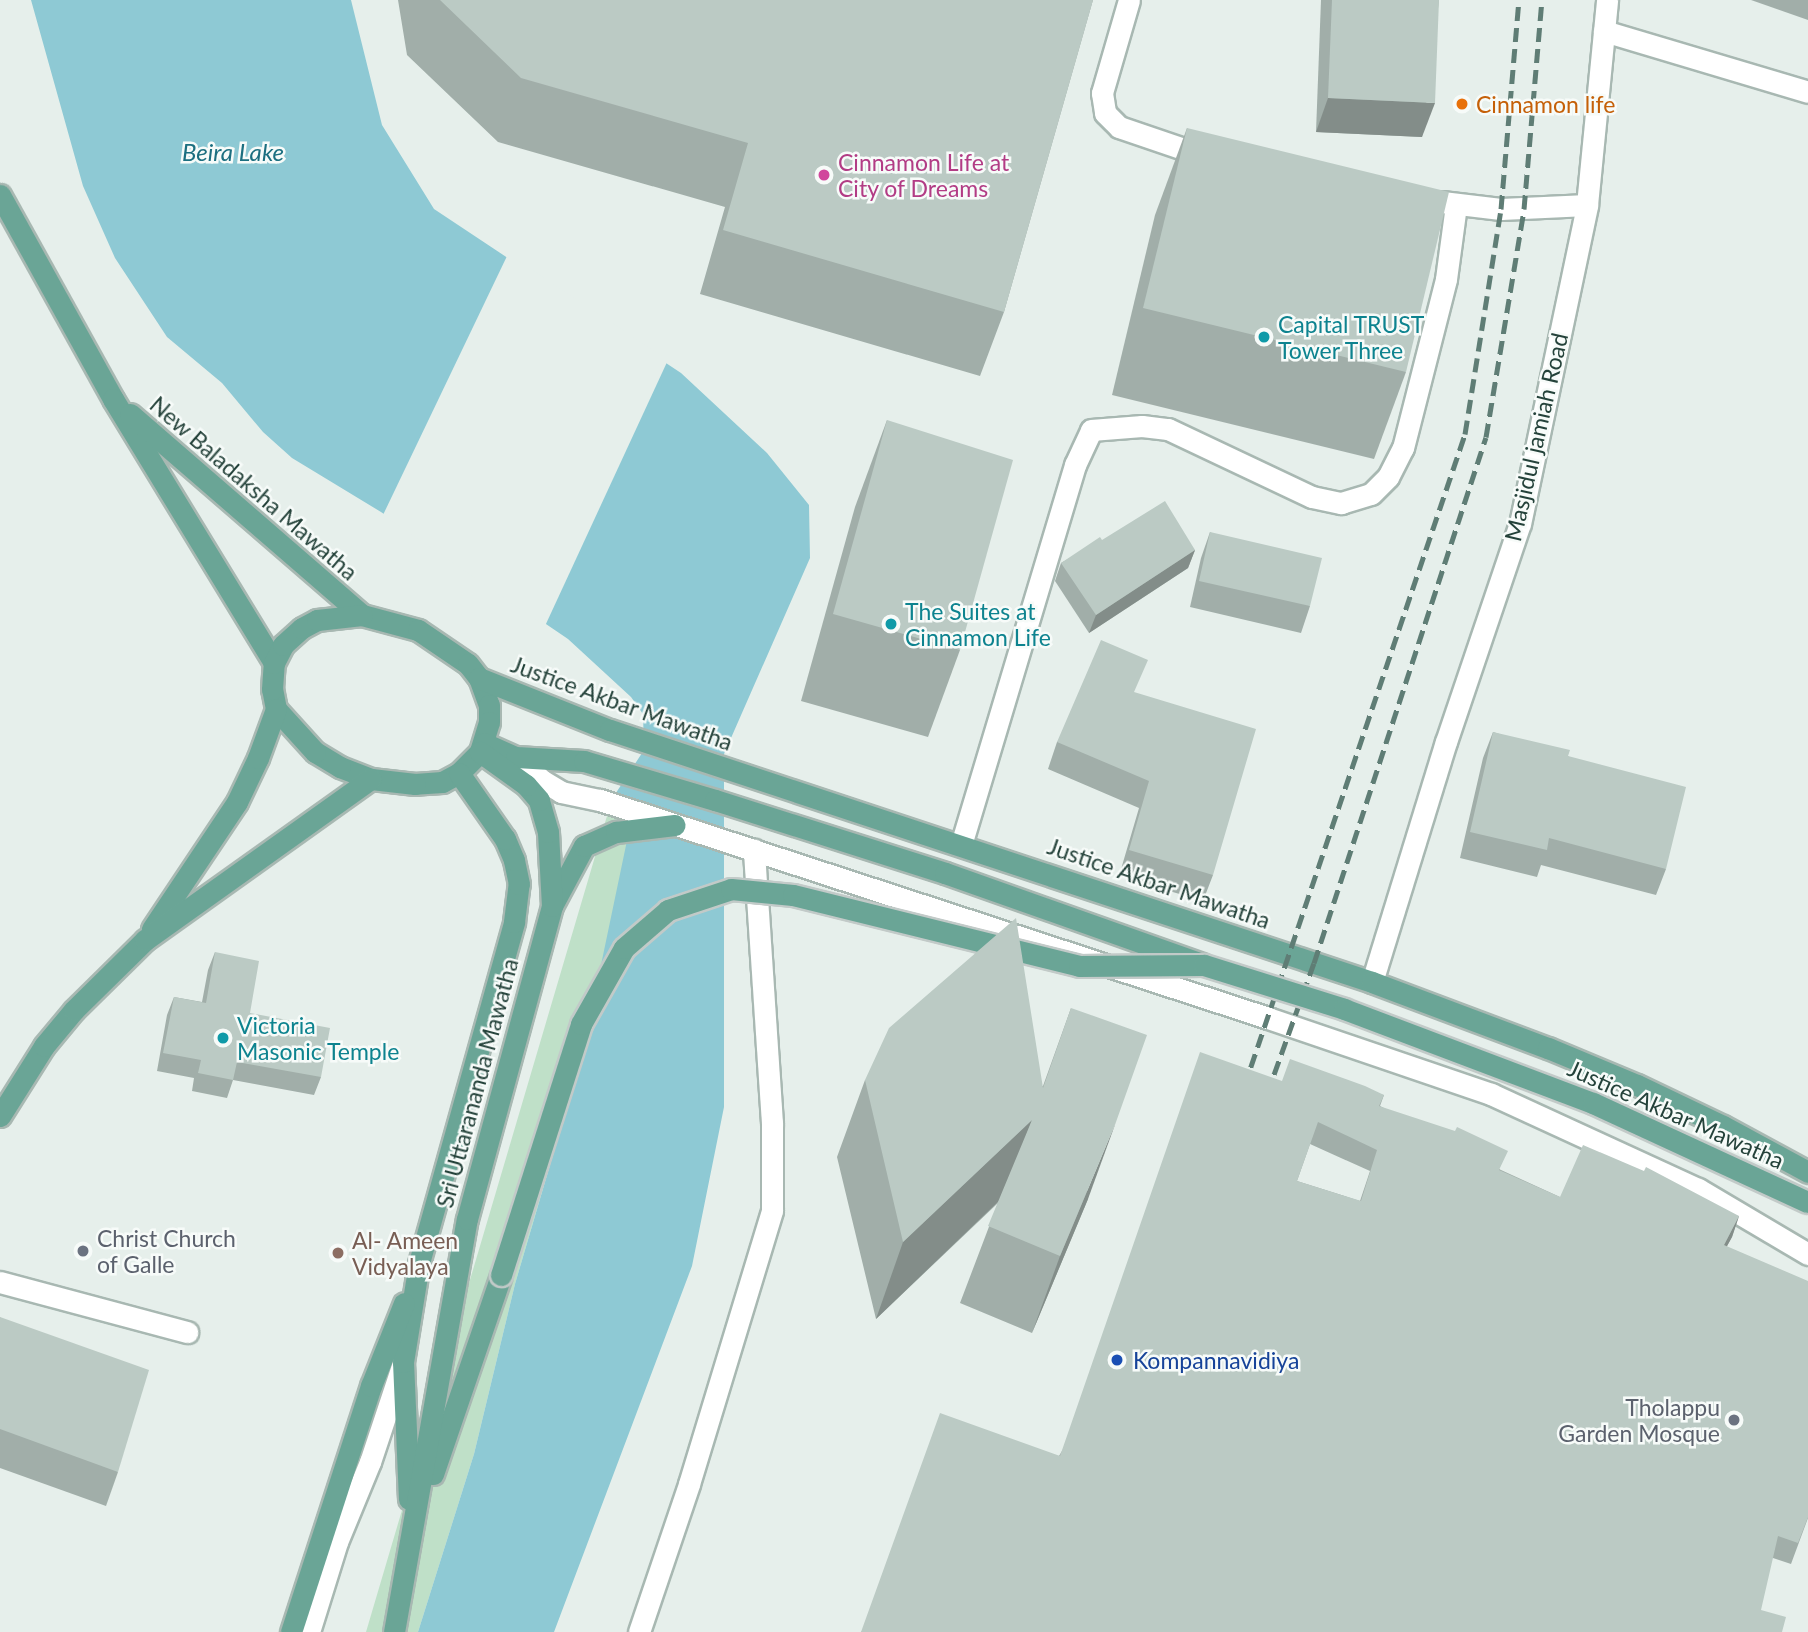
<!DOCTYPE html>
<html>
<head>
<meta charset="utf-8">
<style>
  body { margin:0 }
  #map { position:relative; width:1808px; height:1632px; overflow:hidden; background:#e6efeb; font-family:Lato,sans-serif }
  div>[style] { position:absolute }
  [style*='--x'] { left:calc(var(--x)*1px); top:calc(var(--y)*1px); width:calc(var(--w)*1px); rotate:calc(var(--a)*1deg) }
  .green>* { inset:0; background:#bfe0c8 }
  .water>* { inset:0; background:#8ec9d4 }
  .pier>* { inset:0; background:#e6efeb }
  .roads { filter:drop-shadow(2px 0 #a8b8b2) drop-shadow(-2px 0 #a8b8b2) drop-shadow(0 2px #a8b8b2) drop-shadow(0 -2px #a8b8b2) }
  .minor>* { height:21px; margin:-10.5px; padding:0 10.5px; transform-origin:10.5px; border-radius:10.5px; background:#fff }
  .major>* { height:21px; margin:-10.5px; padding:0 10.5px; transform-origin:10.5px; border-radius:10.5px; background:#6aa596 }
  .rail>* { height:5px; margin-top:-2.5px; transform-origin:0; background:repeating-linear-gradient(90deg,#5f7d75 0 14px,transparent 0 21px) }
  .bridges { filter:drop-shadow(2px 0 #c2cac8) drop-shadow(-2px 0 #c2cac8) drop-shadow(0 2px #c2cac8) drop-shadow(0 -2px #c2cac8) }
  .major-bridge>* { height:21px; margin:-10.5px; padding:0 10.5px; transform-origin:10.5px; border-radius:10.5px; background:#6aa596 }
  .wall>* { inset:0; background:#a1aea9 }
  .shaded-wall>* { inset:0; background:#838d89 }
  .building>* { inset:0; background:#bbcac4 }
  .dots>* { width:19px; height:19px; translate:-50% -50%; box-sizing:border-box; border:4px solid #f7fbf9; border-radius:50% }
  span { translate:-50% -50%; white-space:nowrap; text-align:center; line-height:1.15; -webkit-text-stroke:5px #f7fbf9; paint-order:stroke }
  .food-label { font-size:23px; color:#c56008 }
  .left { translate:0 -50%; text-align:left }
  .hotel-label { font-size:23px; color:#b23c85 }
  .culture-label { font-size:23px; color:#0d838f }
  .street-label { font-size:23px; color:#24423a }
  .worship-label { font-size:23px; color:#5b616d }
  .right { translate:-100% -50%; text-align:right }
  .education-label { font-size:23px; color:#785e54 }
  .transit-label { font-size:23px; color:#164399 }
  .water-label { font-size:24px; color:#1c6f80; font-style:italic }
</style>
</head>
<body>
<div id="map">
  <div class="green">
    <div style="clip-path:polygon(612px 799px,634px 807px,620px 884px,582px 1056px,515px 1284px,474px 1454px,418px 1632px,366px 1632px)"></div>
  </div>
  <div class="water">
    <div style="clip-path:polygon(31px 0,351px 0,382px 125px,434px 209px,681px 373px,767px 453px,809px 505px,810px 558px,724px 754px,724px 1107px,692px 1266px,554px 1632px,418px 1632px,474px 1454px,515px 1284px,582px 1056px,634px 807px,612px 799px,644px 750px,643px 714px,631px 697px,568px 639px,381px 512px,292px 458px,263px 432px,222px 383px,167px 337px,115px 258px,83px 186px)"></div>
  </div>
  <div class="pier">
    <div style="clip-path:polygon(508px 254px,668px 360px,545px 626px,383px 515px)"></div>
  </div>
  <div class="roads">
    <div class="minor">
      <div style="--x:1129;--y:0;--w:97;--a:106.2"></div>
      <div style="--x:1102;--y:93;--w:20;--a:81"></div>
      <div style="--x:1105;--y:113;--w:20;--a:45"></div>
      <div style="--x:1119;--y:127;--w:90;--a:18.8"></div>
      <div style="--x:1604;--y:31;--w:213;--a:16.6"></div>
      <div style="--x:1442;--y:202;--w:59;--a:6.8"></div>
      <div style="--x:1501;--y:209;--w:86;--a:-2.7"></div>
      <div style="--x:516;--y:757;--w:36;--a:42"></div>
      <div style="--x:543;--y:781;--w:21;--a:31"></div>
      <div style="--x:561;--y:792;--w:40;--a:12"></div>
      <div style="--x:600;--y:800;--w:703;--a:18.07"></div>
      <div style="--x:1268;--y:1018;--w:236;--a:18.8"></div>
      <div style="--x:1491;--y:1094;--w:228;--a:24.7"></div>
      <div style="--x:1698;--y:1189;--w:128;--a:30.6"></div>
      <div style="--x:961;--y:845;--w:397;--a:-73.3"></div>
      <div style="--x:1075;--y:465;--w:38;--a:-65"></div>
      <div style="--x:1091;--y:430;--w:51;--a:-4.5"></div>
      <div style="--x:1142;--y:426;--w:26;--a:7"></div>
      <div style="--x:1168;--y:429;--w:159;--a:25.3"></div>
      <div style="--x:1312;--y:497;--w:30;--a:12"></div>
      <div style="--x:1341;--y:503;--w:31;--a:-17"></div>
      <div style="--x:1371;--y:494;--w:24;--a:-45"></div>
      <div style="--x:1388;--y:477;--w:33;--a:-63"></div>
      <div style="--x:1403;--y:448;--w:174;--a:-75.7"></div>
      <div style="--x:1446;--y:279;--w:75;--a:-82.3"></div>
      <div style="--x:1372;--y:982;--w:251;--a:-72.9"></div>
      <div style="--x:1446;--y:742;--w:230;--a:-71.3"></div>
      <div style="--x:1520;--y:524;--w:326;--a:-78.1"></div>
      <div style="--x:1587;--y:205;--w:206;--a:-84.4"></div>
      <div style="--x:0;--y:1282;--w:194;--a:15"></div>
      <div style="--x:309;--y:1632;--w:94;--a:-72.7"></div>
      <div style="--x:337;--y:1542;--w:87;--a:-67.6"></div>
      <div style="--x:370;--y:1462;--w:104;--a:-71.6"></div>
      <div style="--x:639;--y:1632;--w:156;--a:-71.3"></div>
      <div style="--x:689;--y:1484;--w:286;--a:-73.1"></div>
      <div style="--x:772;--y:1210;--w:87;--a:-90"></div>
      <div style="--x:772;--y:1123;--w:274;--a:-93.8"></div>
    </div>
    <div class="major">
      <div style="--x:0;--y:195;--w:233;--a:61"></div>
      <div style="--x:113;--y:399;--w:309;--a:58.6"></div>
      <div style="--x:130;--y:414;--w:307;--a:40.9"></div>
      <div style="--x:362;--y:615;--w:58;--a:15"></div>
      <div style="--x:418;--y:630;--w:60;--a:34.2"></div>
      <div style="--x:468;--y:664;--w:18;--a:52"></div>
      <div style="--x:479;--y:678;--w:29;--a:70"></div>
      <div style="--x:489;--y:705;--w:17;--a:90"></div>
      <div style="--x:489;--y:722;--w:31;--a:107"></div>
      <div style="--x:480;--y:752;--w:30;--a:135"></div>
      <div style="--x:459;--y:773;--w:19;--a:152"></div>
      <div style="--x:442;--y:782;--w:27;--a:176"></div>
      <div style="--x:415;--y:784;--w:44;--a:-173.5"></div>
      <div style="--x:371;--y:779;--w:33;--a:-159"></div>
      <div style="--x:340;--y:767;--w:29;--a:-149"></div>
      <div style="--x:315;--y:752;--w:58;--a:-132.2"></div>
      <div style="--x:276;--y:709;--w:20;--a:-101"></div>
      <div style="--x:272;--y:689;--w:26;--a:-86"></div>
      <div style="--x:274;--y:663;--w:20;--a:-63"></div>
      <div style="--x:283;--y:645;--w:25;--a:-42"></div>
      <div style="--x:302;--y:628;--w:17;--a:-28"></div>
      <div style="--x:317;--y:620;--w:45;--a:-6.3"></div>
      <div style="--x:479;--y:678;--w:141;--a:21.7"></div>
      <div style="--x:610;--y:730;--w:803;--a:18.3"></div>
      <div style="--x:1372;--y:982;--w:188;--a:20.6"></div>
      <div style="--x:1548;--y:1048;--w:96;--a:22.6"></div>
      <div style="--x:1637;--y:1085;--w:95;--a:25.5"></div>
      <div style="--x:1723;--y:1126;--w:97;--a:28.4"></div>
      <div style="--x:484;--y:743;--w:35;--a:24"></div>
      <div style="--x:516;--y:757;--w:68;--a:3.4"></div>
      <div style="--x:584;--y:761;--w:137;--a:16.6"></div>
      <div style="--x:715;--y:800;--w:241;--a:17.6"></div>
      <div style="--x:945;--y:873;--w:273;--a:19.5"></div>
      <div style="--x:553;--y:904;--w:66;--a:-61.9"></div>
      <div style="--x:584;--y:846;--w:35;--a:-24"></div>
      <div style="--x:616;--y:832;--w:59;--a:-6.8"></div>
      <div style="--x:152;--y:929;--w:153;--a:-56.2"></div>
      <div style="--x:237;--y:802;--w:49;--a:-64.5"></div>
      <div style="--x:258;--y:758;--w:52;--a:-69.8"></div>
      <div style="--x:0;--y:1116;--w:83;--a:-57.8"></div>
      <div style="--x:44;--y:1046;--w:47;--a:-50.2"></div>
      <div style="--x:74;--y:1010;--w:100;--a:-44.6"></div>
      <div style="--x:145;--y:940;--w:277;--a:-35.5"></div>
      <div style="--x:433;--y:1474;--w:210;--a:-71.1"></div>
      <div style="--x:409;--y:1499;--w:137;--a:-92.5"></div>
      <div style="--x:403;--y:1362;--w:100;--a:-80.8"></div>
      <div style="--x:419;--y:1263;--w:354;--a:-74.4"></div>
      <div style="--x:514;--y:922;--w:38;--a:-83"></div>
      <div style="--x:519;--y:884;--w:25;--a:-102"></div>
      <div style="--x:514;--y:860;--w:23;--a:-113"></div>
      <div style="--x:505;--y:839;--w:80;--a:-124.9"></div>
      <div style="--x:291;--y:1632;--w:259;--a:-72"></div>
      <div style="--x:371;--y:1386;--w:89;--a:-68.3"></div>
      <div style="--x:394;--y:1632;--w:419;--a:-80"></div>
      <div style="--x:467;--y:1219;--w:324;--a:-74.8"></div>
      <div style="--x:552;--y:906;--w:74;--a:-93.1"></div>
      <div style="--x:548;--y:832;--w:33;--a:-106"></div>
      <div style="--x:539;--y:800;--w:20;--a:-131"></div>
      <div style="--x:526;--y:785;--w:57;--a:-144.3"></div>
    </div>
  </div>
  <div class="rail">
    <div style="--x:1244;--y:1087;--w:689;--a:-71.3"></div>
    <div style="--x:1465;--y:434;--w:228;--a:-80.9"></div>
    <div style="--x:1501;--y:209;--w:210;--a:-85.1"></div>
    <div style="--x:1267;--y:1094;--w:139;--a:-70.3"></div>
    <div style="--x:1314;--y:963;--w:553;--a:-71.89"></div>
    <div style="--x:1486;--y:437;--w:231;--a:-80.5"></div>
    <div style="--x:1524;--y:209;--w:210;--a:-85.1"></div>
  </div>
  <div class="bridges">
    <div class="major-bridge">
      <div style="--x:501;--y:1275;--w:263;--a:-72.3"></div>
      <div style="--x:581;--y:1024;--w:87;--a:-60.5"></div>
      <div style="--x:624;--y:948;--w:58;--a:-40.8"></div>
      <div style="--x:668;--y:910;--w:66;--a:-18.4"></div>
      <div style="--x:731;--y:889;--w:62;--a:5.5"></div>
      <div style="--x:793;--y:895;--w:295;--a:13.9"></div>
      <div style="--x:1079;--y:966;--w:125;--a:-0.5"></div>
      <div style="--x:1204;--y:965;--w:147;--a:17.4"></div>
      <div style="--x:1344;--y:1009;--w:266;--a:20.7"></div>
      <div style="--x:1593;--y:1103;--w:236;--a:24.8"></div>
    </div>
  </div>
  <div class="wall">
    <div style="clip-path:polygon(398px 0,1093px 0,1004px 312px,980px 376px,700px 294px,725px 207px,498px 142px,407px 55px)"></div>
    <div style="clip-path:polygon(1321px 0,1439px 0,1422px 137px,1316px 132px)"></div>
    <div style="clip-path:polygon(1751px 0,1808px 0,1808px 20px)"></div>
    <div style="clip-path:polygon(1187px 128px,1406px 372px,1374px 459px,1112px 395px,1155px 215px)"></div>
    <div style="clip-path:polygon(887px 420px,960px 650px,928px 737px,801px 701px,855px 507px)"></div>
    <div style="clip-path:polygon(1210px 532px,1310px 606px,1301px 633px,1190px 607px,1201px 558px)"></div>
    <div style="clip-path:polygon(1102px 540px,1195px 550px,1188px 568px,1089px 633px,1055px 581px,1061px 563px)"></div>
    <div style="clip-path:polygon(1135px 693px,1213px 875px,1203px 901px,1119px 876px,1139px 808px,1048px 769px,1057px 742px)"></div>
    <div style="clip-path:polygon(1493px 732px,1568px 756px,1666px 869px,1656px 895px,1541px 865px,1537px 877px,1460px 858px,1483px 758px)"></div>
    <div style="clip-path:polygon(215px 952px,250px 1013px,321px 1077px,314px 1095px,233px 1080px,227px 1098px,192px 1091px,194px 1078px,157px 1071px,167px 1015px,174px 997px,202px 1002px,208px 970px)"></div>
    <div style="clip-path:polygon(1071px 1008px,1088px 1199px,1032px 1333px,960px 1303px,998px 1203px,876px 1319px,837px 1157px,865px 1080px,1043px 1086px)"></div>
    <div style="clip-path:polygon(evenodd,1282px 1081px,1384px 1095px,1380px 1106px,1501px 1170px,1560px 1197px,1739px 1216px,1732px 1237px,1727px 1246px,1808px 1518px,1791px 1564px,1773px 1558px,861px 1632px,1059px 1456px,1282px 1081px,1310px 1144px,1370px 1171px,1360px 1201px,1297px 1181px,1310px 1144px)"></div>
    <div style="clip-path:polygon(0 1317px,118px 1472px,106px 1506px,0 1468px)"></div>
  </div>
  <div class="shaded-wall">
    <div style="clip-path:polygon(1328px 98px,1435px 103px,1422px 137px,1316px 132px)"></div>
    <div style="clip-path:polygon(1195px 550px,1188px 568px,1089px 633px,1096px 615px)"></div>
    <div style="clip-path:polygon(1032px 1120px,1004px 1196px,876px 1319px,903px 1242px)"></div>
    <div style="clip-path:polygon(1116px 1122px,1088px 1199px,1032px 1333px,1060px 1256px)"></div>
    <div style="clip-path:polygon(1739px 1216px,1732px 1237px,1716px 1266px,1724px 1245px)"></div>
  </div>
  <div class="building">
    <div style="clip-path:polygon(440px 0,1093px 0,1004px 312px,723px 230px,748px 143px,521px 78px)"></div>
    <div style="clip-path:polygon(1332px 0,1439px 0,1435px 103px,1328px 98px)"></div>
    <div style="clip-path:polygon(1187px 128px,1449px 192px,1406px 372px,1143px 308px)"></div>
    <div style="clip-path:polygon(887px 420px,1013px 460px,960px 650px,833px 614px)"></div>
    <div style="clip-path:polygon(1165px 501px,1195px 550px,1096px 615px,1061px 563px,1100px 537px,1102px 540px)"></div>
    <div style="clip-path:polygon(1210px 532px,1322px 558px,1310px 606px,1199px 581px)"></div>
    <div style="clip-path:polygon(1101px 640px,1148px 660px,1134px 692px,1256px 729px,1213px 875px,1129px 850px,1149px 781px,1057px 742px)"></div>
    <div style="clip-path:polygon(1493px 732px,1570px 750px,1568px 756px,1686px 787px,1666px 869px,1549px 838px,1547px 850px,1470px 832px)"></div>
    <div style="clip-path:polygon(1016px 918px,1043px 1088px,1071px 1008px,1147px 1035px,1116px 1122px,1060px 1256px,988px 1226px,1032px 1120px,903px 1242px,865px 1080px,889px 1028px)"></div>
    <div style="clip-path:polygon(215px 952px,259px 961px,250px 1013px,330px 1028px,321px 1077px,237px 1062px,233px 1080px,198px 1073px,201px 1060px,163px 1053px,174px 997px,206px 1003px)"></div>
    <div style="clip-path:polygon(evenodd,1200px 1052px,1282px 1081px,1290px 1059px,1365px 1086px,1384px 1095px,1379px 1106px,1455px 1131px,1457px 1127px,1508px 1151px,1499px 1170px,1560px 1197px,1583px 1145px,1644px 1171px,1646px 1167px,1739px 1216px,1724px 1245px,1808px 1281px,1808px 1517px,1798px 1543px,1778px 1536px,1761px 1610px,1786px 1617px,1782px 1632px,861px 1632px,940px 1413px,1060px 1456px,1200px 1052px,1318px 1122px,1377px 1150px,1361px 1201px,1297px 1181px,1318px 1122px)"></div>
    <div style="clip-path:polygon(0 1317px,149px 1370px,118px 1472px,0 1429px)"></div>
  </div>
  <div class="dots">
    <div style="left:1462px;top:104px;background:#e8710a"></div>
    <div style="left:824px;top:175px;background:#d1479c"></div>
    <div style="left:1264px;top:337px;background:#0f9aa8"></div>
    <div style="left:891px;top:624px;background:#0f9aa8"></div>
    <div style="left:223px;top:1038px;background:#0f9aa8"></div>
    <div style="left:83px;top:1251px;background:#6b7280"></div>
    <div style="left:338px;top:1253px;background:#8d6e63"></div>
    <div style="left:1117px;top:1360px;background:#1a4fb4"></div>
    <div style="left:1734px;top:1420px;background:#6b7280"></div>
  </div>
  <div class="food-label">
    <span class="left" style="left:1476px;top:104px">Cinnamon life</span>
  </div>
  <div class="hotel-label">
    <span class="left" style="left:838px;top:175px">Cinnamon Life at<br>City of Dreams</span>
  </div>
  <div class="culture-label">
    <span class="left" style="left:1278px;top:337px">Capital TRUST<br>Tower Three</span>
    <span class="left" style="left:905px;top:624px">The Suites at<br>Cinnamon Life</span>
    <span class="left" style="left:237px;top:1038px">Victoria<br>Masonic Temple</span>
  </div>
  <div class="street-label">
    <span style="left:1536px;top:437px;rotate:-77deg">Masjidul jamiah Road</span>
    <span style="left:254px;top:488px;rotate:41deg">New Baladaksha Mawatha</span>
    <span style="left:622px;top:703px;rotate:20deg">Justice Akbar Mawatha</span>
    <span style="left:1159px;top:883px;rotate:19deg">Justice Akbar Mawatha</span>
    <span style="left:477px;top:1083px;rotate:-75deg">Sri Uttarananda Mawatha</span>
    <span style="left:1676px;top:1114px;rotate:24deg">Justice Akbar Mawatha</span>
  </div>
  <div class="worship-label">
    <span class="left" style="left:97px;top:1251px">Christ Church<br>of Galle</span>
    <span class="right" style="left:1720px;top:1420px">Tholappu<br>Garden Mosque</span>
  </div>
  <div class="education-label">
    <span class="left" style="left:352px;top:1253px">Al- Ameen<br>Vidyalaya</span>
  </div>
  <div class="transit-label">
    <span class="left" style="left:1133px;top:1360px">Kompannavidiya</span>
  </div>
  <div class="water-label">
    <span style="left:233px;top:152px">Beira Lake</span>
  </div>
</div>
</body>
</html>
